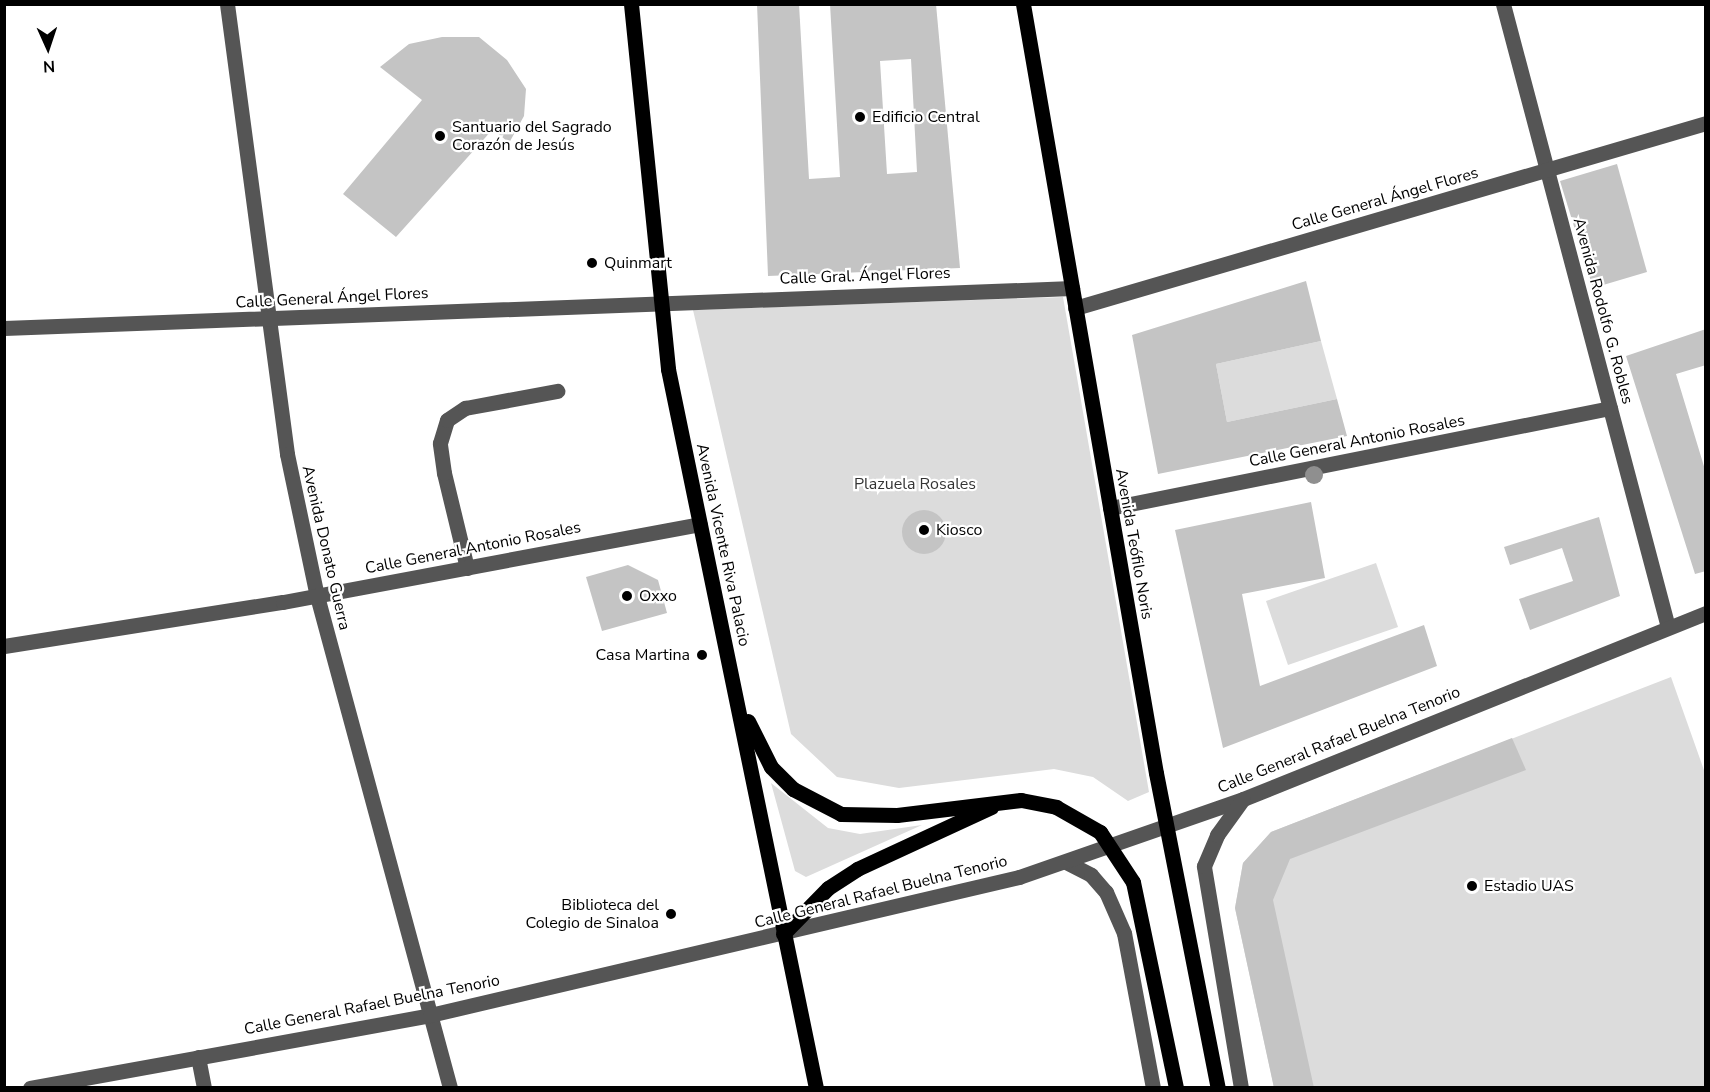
<!DOCTYPE html>
<html>
<head>
<meta charset="utf-8">
<style>
  body { margin:0 }
  #map { position:relative; width:1710px; height:1092px; overflow:hidden; background:#fff; font-family:"Nunito Sans",sans-serif }
  div>[style] { position:absolute }
  [style*='--x'] { left:calc(var(--x)*1px); top:calc(var(--y)*1px); width:calc(var(--w)*1px); rotate:calc(var(--a)*1deg) }
  .green>* { inset:0; background:#dcdcdc }
  .building>* { inset:0; background:#c4c4c4 }
  .round { border-radius:50% }
  .minor>* { height:15px; margin:-7.5px; padding:0 7.5px; transform-origin:7.5px; border-radius:7.5px; background:#555 }
  .major>* { height:15px; margin:-7.5px; padding:0 7.5px; transform-origin:7.5px; border-radius:7.5px; background:#000 }
  .trees>* { width:18px; height:18px; margin:-9px; border-radius:50%; background:#8f8f8f }
  .dots>* { width:16px; height:16px; translate:-50% -50%; box-sizing:border-box; border:3px solid #fff; border-radius:50% }
  span { translate:-50% -50%; white-space:nowrap; text-align:center; line-height:1.15; -webkit-text-stroke:4.5px #fff; paint-order:stroke }
  .poi-label { font-size:16px; color:#000 }
  .left { translate:0 -50%; text-align:left }
  .right { translate:-100% -50%; text-align:right }
  .street-label { font-size:16px; color:#000 }
  .park-label { font-size:16px; color:#333 }
  .frame { position:absolute; inset:0; border:6px solid #000; pointer-events:none }
  .north { position:absolute; left:18px; top:18px; width:60px; height:60px; -webkit-text-stroke:4px #fff; paint-order:stroke; rotate:177deg; font-size:16px; font-weight:700; line-height:24px; text-align:center; color:#000 }
  .north::after { content:''; display:block; margin:auto; width:21px; height:27px; background:#000; clip-path:polygon(50% 0,100% 100%,50% 72%,0 100%) }
</style>
</head>
<body>
<div id="map">
  <div class="green">
    <div style="clip-path:polygon(1063px 297px,1149px 792px,1128px 801px,1093px 777px,1054px 769px,899px 788px,837px 777px,791px 734px,693px 310px)"></div>
    <div style="clip-path:polygon(1321px 341px,1337px 399px,1227px 422px,1216px 364px)"></div>
    <div style="clip-path:polygon(1376px 563px,1398px 627px,1288px 665px,1266px 601px)"></div>
    <div style="clip-path:polygon(1671px 677px,1705px 773px,1705px 1087px,1274px 1087px,1235px 908px,1243px 863px,1271px 832px)"></div>
    <div style="clip-path:polygon(771px 783px,828px 828px,860px 834px,922px 825px,806px 877px,795px 871px)"></div>
  </div>
  <div class="building">
    <div style="clip-path:polygon(evenodd,757px 4px,799px 4px,809px 179px,840px 177px,830px 4px,936px 4px,960px 268px,768px 276px,757px 4px,911px 59px,917px 172px,887px 174px,880px 61px,911px 59px)"></div>
    <div style="clip-path:polygon(442px 37px,479px 37px,507px 60px,526px 89px,524px 116px,509px 143px,493px 129px,396px 237px,343px 194px,422px 100px,380px 67px,409px 44px)"></div>
    <div style="clip-path:polygon(1617px 164px,1647px 272px,1593px 288px,1560px 181px)"></div>
    <div style="clip-path:polygon(1306px 281px,1321px 341px,1216px 364px,1227px 422px,1337px 399px,1347px 436px,1158px 474px,1132px 335px)"></div>
    <div style="clip-path:polygon(1706px 329px,1706px 365px,1676px 374px,1706px 473px,1706px 571px,1695px 574px,1626px 356px)"></div>
    <div style="clip-path:polygon(1311px 502px,1325px 578px,1242px 594px,1260px 686px,1424px 625px,1437px 666px,1223px 748px,1175px 530px)"></div>
    <div class="round" style="left:902px;top:510px;width:44px;height:44px"></div>
    <div style="clip-path:polygon(1599px 517px,1620px 596px,1530px 630px,1519px 599px,1573px 581px,1562px 548px,1510px 565px,1504px 547px)"></div>
    <div style="clip-path:polygon(628px 565px,658px 580px,667px 613px,602px 631px,586px 577px)"></div>
    <div style="clip-path:polygon(1512px 738px,1526px 770px,1290px 859px,1273px 900px,1314px 1088px,1274px 1088px,1235px 908px,1243px 863px,1271px 832px)"></div>
  </div>
  <div class="minor">
    <div style="--x:227;--y:4;--w:454;--a:82.4"></div>
    <div style="--x:287;--y:454;--w:145;--a:78.1"></div>
    <div style="--x:317;--y:596;--w:510;--a:74.87"></div>
    <div style="--x:1503;--y:4;--w:644;--a:75.17"></div>
    <div style="--x:1075;--y:308;--w:658;--a:-16.34"></div>
    <div style="--x:4;--y:328;--w:1069;--a:-2.14"></div>
    <div style="--x:1110;--y:508;--w:510;--a:-11.31"></div>
    <div style="--x:467;--y:568;--w:98;--a:-103.6"></div>
    <div style="--x:444;--y:473;--w:30;--a:-98"></div>
    <div style="--x:440;--y:443;--w:24;--a:-73"></div>
    <div style="--x:447;--y:420;--w:22;--a:-34"></div>
    <div style="--x:465;--y:408;--w:94;--a:-10.5"></div>
    <div style="--x:4;--y:646;--w:282;--a:-9"></div>
    <div style="--x:283;--y:602;--w:424;--a:-10.6"></div>
    <div style="--x:1066;--y:862;--w:28;--a:27"></div>
    <div style="--x:1091;--y:875;--w:23;--a:49"></div>
    <div style="--x:1106;--y:892;--w:45;--a:66.3"></div>
    <div style="--x:1124;--y:933;--w:158;--a:79.4"></div>
    <div style="--x:198;--y:1057;--w:32;--a:79"></div>
    <div style="--x:30;--y:1088;--w:407;--a:-10.3"></div>
    <div style="--x:430;--y:1015;--w:605;--a:-13.19"></div>
    <div style="--x:1019;--y:877;--w:237;--a:-19.2"></div>
    <div style="--x:1243;--y:799;--w:499;--a:-21.9"></div>
    <div style="--x:1241;--y:1088;--w:225;--a:-99.5"></div>
    <div style="--x:1204;--y:866;--w:34;--a:-67"></div>
    <div style="--x:1217;--y:835;--w:44;--a:-54.2"></div>
  </div>
  <div class="major">
    <div style="--x:631;--y:4;--w:367;--a:84.2"></div>
    <div style="--x:668;--y:369;--w:734;--a:78.37"></div>
    <div style="--x:1023;--y:4;--w:780;--a:80.19"></div>
    <div style="--x:1156;--y:773;--w:321;--a:78.9"></div>
    <div style="--x:748;--y:721;--w:51;--a:63.4"></div>
    <div style="--x:771;--y:767;--w:31;--a:45"></div>
    <div style="--x:793;--y:789;--w:54;--a:27.5"></div>
    <div style="--x:841;--y:814;--w:56;--a:1"></div>
    <div style="--x:897;--y:815;--w:125;--a:-6.9"></div>
    <div style="--x:1021;--y:800;--w:36;--a:11"></div>
    <div style="--x:1056;--y:807;--w:51;--a:29.6"></div>
    <div style="--x:1100;--y:832;--w:60;--a:56.6"></div>
    <div style="--x:1133;--y:882;--w:210;--a:78.2"></div>
    <div style="--x:783;--y:934;--w:64;--a:-45.6"></div>
    <div style="--x:828;--y:888;--w:35;--a:-33"></div>
    <div style="--x:857;--y:869;--w:148;--a:-24.8"></div>
  </div>
  <div class="trees">
    <div style="left:1314px;top:475px"></div>
  </div>
  <div class="dots">
    <div style="left:860px;top:117px;background:#000"></div>
    <div style="left:440px;top:136px;background:#000"></div>
    <div style="left:592px;top:263px;background:#000"></div>
    <div style="left:924px;top:530px;background:#000"></div>
    <div style="left:627px;top:596px;background:#000"></div>
    <div style="left:702px;top:655px;background:#000"></div>
    <div style="left:1472px;top:886px;background:#000"></div>
    <div style="left:671px;top:914px;background:#000"></div>
  </div>
  <div class="poi-label">
    <span class="left" style="left:872px;top:117px">Edificio Central</span>
    <span class="left" style="left:452px;top:136px">Santuario del Sagrado<br>Corazón de Jesús</span>
    <span class="left" style="left:604px;top:263px">Quinmart</span>
    <span class="left" style="left:936px;top:530px">Kiosco</span>
    <span class="left" style="left:639px;top:596px">Oxxo</span>
    <span class="right" style="left:690px;top:655px">Casa Martina</span>
    <span class="left" style="left:1484px;top:886px">Estadio UAS</span>
    <span class="right" style="left:659px;top:914px">Biblioteca del<br>Colegio de Sinaloa</span>
  </div>
  <div class="street-label">
    <span style="left:1385px;top:199px;rotate:-16deg">Calle General Ángel Flores</span>
    <span style="left:865px;top:276px;rotate:-2deg">Calle Gral. Ángel Flores</span>
    <span style="left:332px;top:298px;rotate:-3deg">Calle General Ángel Flores</span>
    <span style="left:1603px;top:311px;rotate:75deg">Avenida Rodolfo G. Robles</span>
    <span style="left:1357px;top:441px;rotate:-11deg">Calle General Antonio Rosales</span>
    <span style="left:1134px;top:544px;rotate:80deg">Avenida Teófilo Noris</span>
    <span style="left:723px;top:545px;rotate:78deg">Avenida Vicente Riva Palacio</span>
    <span style="left:326px;top:548px;rotate:77deg">Avenida Donato Guerra</span>
    <span style="left:473px;top:548px;rotate:-11deg">Calle General Antonio Rosales</span>
    <span style="left:1339px;top:740px;rotate:-22deg">Calle General Rafael Buelna Tenorio</span>
    <span style="left:881px;top:892px;rotate:-14deg">Calle General Rafael Buelna Tenorio</span>
    <span style="left:372px;top:1005px;rotate:-11deg">Calle General Rafael Buelna Tenorio</span>
  </div>
  <div class="park-label">
    <span style="left:915px;top:484px">Plazuela Rosales</span>
  </div>
  <div class="frame"></div>
  <div class="north">N</div>
</div>
</body>
</html>
